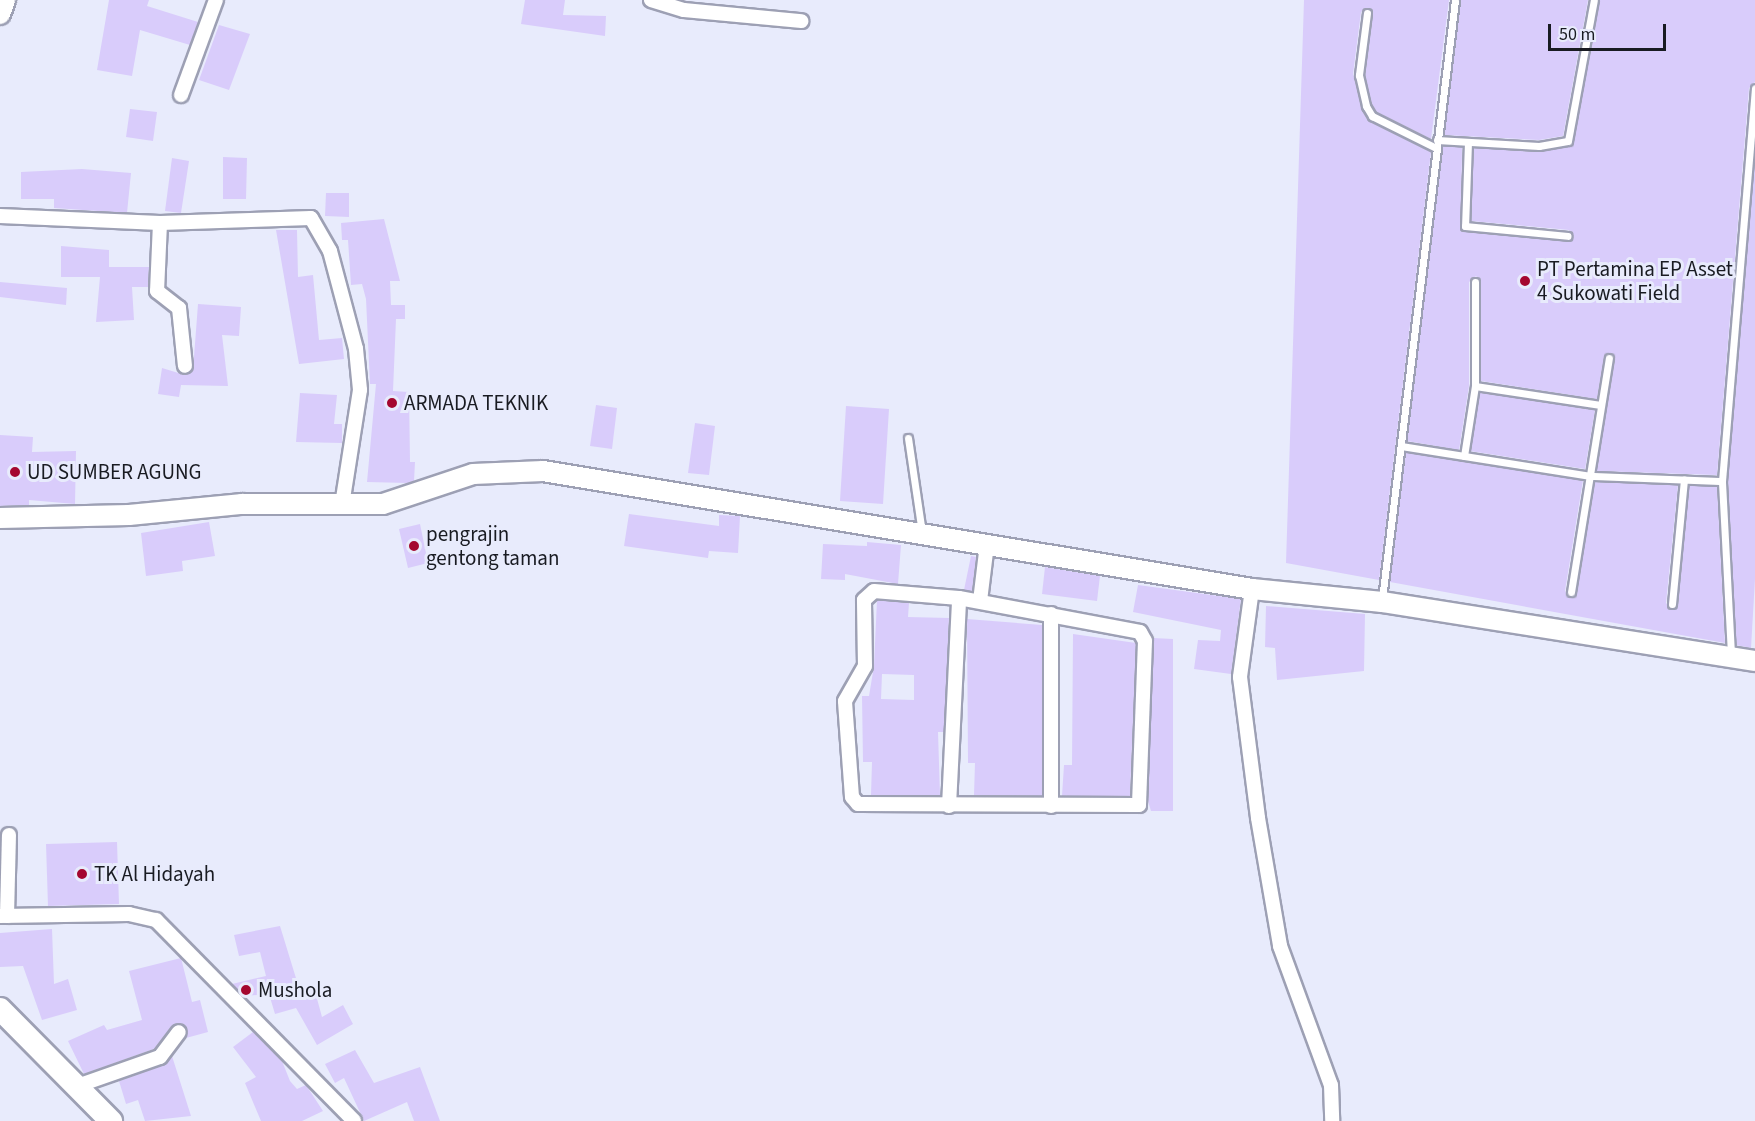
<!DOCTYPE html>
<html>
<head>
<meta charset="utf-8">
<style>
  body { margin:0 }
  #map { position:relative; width:1755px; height:1121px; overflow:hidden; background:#e8ebfc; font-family:"Source Sans 3",sans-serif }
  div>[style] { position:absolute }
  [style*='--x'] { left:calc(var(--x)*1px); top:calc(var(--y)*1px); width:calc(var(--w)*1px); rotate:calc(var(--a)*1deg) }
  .building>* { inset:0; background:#d9ccfb }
  .roads { filter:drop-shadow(2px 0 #9da0b4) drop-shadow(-2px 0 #9da0b4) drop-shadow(0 2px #9da0b4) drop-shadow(0 -2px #9da0b4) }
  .lane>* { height:7px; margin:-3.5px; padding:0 3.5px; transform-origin:3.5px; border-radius:3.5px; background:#fff }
  .street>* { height:14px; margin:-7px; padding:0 7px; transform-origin:7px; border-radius:7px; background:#fff }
  .secondary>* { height:20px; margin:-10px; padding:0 10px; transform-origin:10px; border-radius:10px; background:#fff }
  .primary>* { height:22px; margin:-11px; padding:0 11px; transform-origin:11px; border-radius:11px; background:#fff }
  .dots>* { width:16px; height:16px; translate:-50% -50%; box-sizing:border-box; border:3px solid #e8ebfc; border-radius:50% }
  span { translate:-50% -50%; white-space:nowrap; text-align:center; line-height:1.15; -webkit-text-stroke:6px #e8ebfc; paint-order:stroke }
  .poi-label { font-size:21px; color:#191b22 }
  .left { translate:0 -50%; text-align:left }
  .scale { position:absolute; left:1548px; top:24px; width:118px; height:27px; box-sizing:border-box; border:3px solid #191b22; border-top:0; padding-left:8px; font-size:18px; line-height:21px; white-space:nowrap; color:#191b22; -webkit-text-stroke:4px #e8ebfc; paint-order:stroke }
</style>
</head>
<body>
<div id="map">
  <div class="building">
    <div style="clip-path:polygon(109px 0,149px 0,147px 6px,198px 22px,190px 45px,140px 30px,132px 76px,97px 70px)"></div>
    <div style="clip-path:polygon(525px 0,565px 0,563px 15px,606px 16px,605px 36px,521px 24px)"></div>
    <div style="clip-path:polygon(1304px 0,1449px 0,1431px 139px,1376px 112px,1371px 104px,1365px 75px,1373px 14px,1368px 8px,1361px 12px,1353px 74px,1368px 119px,1431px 152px,1379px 580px,1286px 563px)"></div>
    <div style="clip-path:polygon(1461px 0,1588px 0,1563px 136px,1539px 140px,1444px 135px)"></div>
    <div style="clip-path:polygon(1600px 0,1755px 0,1755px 82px,1749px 88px,1717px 475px,1596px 471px,1615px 359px,1610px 353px,1604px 357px,1597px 399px,1481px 381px,1481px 282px,1476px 276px,1469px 282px,1469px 386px,1459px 450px,1407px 441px,1443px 146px,1462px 147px,1461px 230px,1572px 240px,1569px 230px,1471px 221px,1473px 148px,1539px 152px,1572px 144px)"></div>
    <div style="clip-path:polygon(219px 25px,250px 34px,229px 90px,199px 80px)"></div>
    <div style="clip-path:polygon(130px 109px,157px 112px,153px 141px,126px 137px)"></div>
    <div style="clip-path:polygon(1755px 155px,1755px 579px,1751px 648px,1736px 645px,1728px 481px)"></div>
    <div style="clip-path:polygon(223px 157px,247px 158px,246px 199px,223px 199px)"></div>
    <div style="clip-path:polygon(172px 158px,189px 161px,181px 213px,165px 211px)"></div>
    <div style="clip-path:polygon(82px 169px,131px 173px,127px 213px,54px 208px,54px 199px,21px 199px,21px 172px)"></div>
    <div style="clip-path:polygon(326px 193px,349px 193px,349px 217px,325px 216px)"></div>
    <div style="clip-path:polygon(384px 219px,400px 281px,390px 281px,391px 305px,405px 305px,405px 319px,396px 319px,393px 391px,409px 392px,410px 462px,415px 462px,414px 481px,408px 483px,367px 482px,376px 384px,370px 384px,366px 299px,362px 284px,351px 285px,348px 240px,342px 240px,341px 223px)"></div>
    <div style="clip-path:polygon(276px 230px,297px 230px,298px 277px,313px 275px,319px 340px,342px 338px,344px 359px,299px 364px)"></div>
    <div style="clip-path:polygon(61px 246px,109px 250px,109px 267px,149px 267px,148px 287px,132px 287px,134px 320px,96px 322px,100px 277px,61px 277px)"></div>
    <div style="clip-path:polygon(0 282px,67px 288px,66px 305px,0 297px)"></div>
    <div style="clip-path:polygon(198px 304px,241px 307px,239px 336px,222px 335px,228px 386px,181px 385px,179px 397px,158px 394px,162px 368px,185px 375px,193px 370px)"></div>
    <div style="clip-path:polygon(1480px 392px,1595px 410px,1585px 469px,1470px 451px)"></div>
    <div style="clip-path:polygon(300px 393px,337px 395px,334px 424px,342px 424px,342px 443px,296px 442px)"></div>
    <div style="clip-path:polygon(596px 405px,617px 408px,612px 449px,590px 446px)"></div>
    <div style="clip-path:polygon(846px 406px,889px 409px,883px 504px,840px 501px)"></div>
    <div style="clip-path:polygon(695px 423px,715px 426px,709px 475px,688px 473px)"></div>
    <div style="clip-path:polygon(0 435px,33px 437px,32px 452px,76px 451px,75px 504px,29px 500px,29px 505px,0 506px)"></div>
    <div style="clip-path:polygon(1406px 452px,1583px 480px,1565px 591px,1571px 598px,1577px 593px,1595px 482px,1678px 485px,1666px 603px,1671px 609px,1678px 605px,1689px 485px,1717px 486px,1725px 643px,1390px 582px)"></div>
    <div style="clip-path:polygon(629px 514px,719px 526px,719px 515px,740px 516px,738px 553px,709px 551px,708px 558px,624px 546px)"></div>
    <div style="clip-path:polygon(209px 522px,215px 556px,182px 561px,183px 571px,146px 576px,141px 533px)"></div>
    <div style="clip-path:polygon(420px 524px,428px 563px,408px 568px,399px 529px)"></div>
    <div style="clip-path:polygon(867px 542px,901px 545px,898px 584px,845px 574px,845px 580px,821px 579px,823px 544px,867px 546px)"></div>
    <div style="clip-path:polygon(971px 556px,976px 557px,972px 591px,964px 590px)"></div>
    <div style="clip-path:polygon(1045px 567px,1100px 576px,1097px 601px,1042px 594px)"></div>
    <div style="clip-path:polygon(1138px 585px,1241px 599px,1231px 674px,1194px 669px,1198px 640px,1220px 641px,1221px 630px,1133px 612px)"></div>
    <div style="clip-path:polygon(evenodd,877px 600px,909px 603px,908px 617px,949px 618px,944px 732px,938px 732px,940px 795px,871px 795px,872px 762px,863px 762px,862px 696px,869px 696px,874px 666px,877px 600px,882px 674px,914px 675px,914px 700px,881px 699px,882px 674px)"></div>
    <div style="clip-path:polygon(1266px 606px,1365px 614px,1364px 671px,1277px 680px,1275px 648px,1265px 647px)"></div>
    <div style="clip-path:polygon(967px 619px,1042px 625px,1042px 796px,974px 795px,975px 763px,968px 763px)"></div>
    <div style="clip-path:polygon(1073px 634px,1136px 643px,1130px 796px,1062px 796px,1064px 765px,1072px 765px)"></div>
    <div style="clip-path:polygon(1153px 638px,1173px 639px,1173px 811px,1151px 811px,1148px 801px)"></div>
    <div style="clip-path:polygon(117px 842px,119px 904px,48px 906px,46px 844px)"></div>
    <div style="clip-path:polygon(280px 926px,299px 988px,313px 984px,322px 1017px,343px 1005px,353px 1024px,317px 1045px,296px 1008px,275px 1014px,269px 994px,244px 996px,232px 984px,266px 976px,260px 952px,239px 956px,234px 935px)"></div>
    <div style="clip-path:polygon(52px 929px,54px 984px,68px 979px,77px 1010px,42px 1020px,23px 966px,0 967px,0 933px)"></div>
    <div style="clip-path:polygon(181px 958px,192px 1002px,200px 1000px,208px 1032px,186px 1038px,187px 1028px,176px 1024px,154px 1049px,84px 1074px,68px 1041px,104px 1025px,107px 1030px,142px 1020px,129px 971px)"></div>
    <div style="clip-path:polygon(253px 1032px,282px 1061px,290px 1081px,297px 1089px,306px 1085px,323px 1111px,302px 1121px,261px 1121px,245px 1083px,256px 1077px,233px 1047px)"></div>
    <div style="clip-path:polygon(355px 1050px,374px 1083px,420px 1067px,440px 1121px,414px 1121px,407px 1102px,364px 1121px,344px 1078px,335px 1083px,325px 1064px)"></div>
    <div style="clip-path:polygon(172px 1056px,191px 1116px,145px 1121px,138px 1100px,126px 1104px,119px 1081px,163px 1065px)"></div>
  </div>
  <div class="roads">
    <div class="lane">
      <div style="--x:1367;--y:13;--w:63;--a:97.4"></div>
      <div style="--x:1359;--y:75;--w:32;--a:77"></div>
      <div style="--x:1366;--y:106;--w:12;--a:59"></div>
      <div style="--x:1372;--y:116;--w:72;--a:26.6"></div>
      <div style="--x:1437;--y:140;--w:102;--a:3.4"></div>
      <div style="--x:1539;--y:146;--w:29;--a:-10"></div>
      <div style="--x:1568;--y:141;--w:143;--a:-79.6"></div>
      <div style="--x:1468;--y:142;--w:84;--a:92"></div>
      <div style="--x:1465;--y:226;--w:103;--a:5.5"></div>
      <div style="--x:1475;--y:386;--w:127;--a:8.6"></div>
      <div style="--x:908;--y:438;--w:96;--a:81.6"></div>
      <div style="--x:1401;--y:446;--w:192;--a:9"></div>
      <div style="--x:1591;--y:476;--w:131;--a:2.2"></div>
      <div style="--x:1464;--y:456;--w:71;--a:-81.1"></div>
      <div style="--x:1475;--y:386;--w:104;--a:-90"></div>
      <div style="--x:1571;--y:592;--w:237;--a:-80.8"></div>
      <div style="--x:1382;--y:599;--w:603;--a:-83.05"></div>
      <div style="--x:1672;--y:604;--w:125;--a:-84.5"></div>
      <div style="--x:1731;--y:654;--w:173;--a:-93"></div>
      <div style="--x:1722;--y:481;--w:394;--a:-85.2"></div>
    </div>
    <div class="street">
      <div style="--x:651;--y:0;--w:34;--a:17"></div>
      <div style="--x:684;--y:10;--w:118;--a:5.4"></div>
      <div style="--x:181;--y:95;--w:101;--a:-69.8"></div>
      <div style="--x:0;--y:216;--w:160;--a:2.5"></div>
      <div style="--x:160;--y:223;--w:151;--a:-1.9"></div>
      <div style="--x:311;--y:218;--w:38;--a:60"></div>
      <div style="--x:330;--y:251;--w:101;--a:75.1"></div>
      <div style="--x:356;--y:349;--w:41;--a:84.4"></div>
      <div style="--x:360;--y:390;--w:116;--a:98.9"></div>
      <div style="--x:160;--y:223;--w:68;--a:92.5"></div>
      <div style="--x:157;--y:291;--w:28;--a:38"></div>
      <div style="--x:179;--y:308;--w:58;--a:84.1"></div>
      <div style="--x:1252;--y:589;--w:89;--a:97.8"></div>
      <div style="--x:1240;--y:677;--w:142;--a:82.7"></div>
      <div style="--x:1258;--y:818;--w:130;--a:80.2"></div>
      <div style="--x:1280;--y:946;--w:148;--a:69.9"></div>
      <div style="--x:1331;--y:1085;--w:36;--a:88"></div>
      <div style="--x:874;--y:591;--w:85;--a:4.7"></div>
      <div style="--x:959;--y:598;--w:184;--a:10.6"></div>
      <div style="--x:1140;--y:632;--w:10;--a:61"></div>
      <div style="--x:1145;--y:641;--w:164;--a:92.1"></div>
      <div style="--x:1139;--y:805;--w:281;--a:-179.8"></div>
      <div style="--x:858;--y:804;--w:9;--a:-131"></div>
      <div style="--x:852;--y:797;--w:96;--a:-94.2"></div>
      <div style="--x:845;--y:701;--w:40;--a:-60.3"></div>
      <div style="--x:865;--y:666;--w:66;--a:-90.9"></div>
      <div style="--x:864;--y:600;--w:13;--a:-42"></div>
      <div style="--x:980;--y:601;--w:57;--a:-83"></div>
      <div style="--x:949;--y:806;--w:208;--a:-87.2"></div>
      <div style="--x:1051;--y:806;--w:192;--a:-90"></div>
      <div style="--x:0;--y:916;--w:129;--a:-0.9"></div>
      <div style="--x:129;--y:914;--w:28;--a:13"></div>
      <div style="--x:156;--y:920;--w:282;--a:45.4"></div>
      <div style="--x:7;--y:916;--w:81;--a:-88.6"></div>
      <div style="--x:77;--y:1086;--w:88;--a:-19.3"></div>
      <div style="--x:160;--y:1057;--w:31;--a:-53"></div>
    </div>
    <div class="secondary">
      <div style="--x:0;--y:14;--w:15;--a:-70"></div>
      <div style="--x:0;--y:518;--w:129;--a:-1.3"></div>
      <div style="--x:129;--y:515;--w:114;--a:-5.6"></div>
      <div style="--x:242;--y:504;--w:141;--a:0"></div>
      <div style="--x:383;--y:504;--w:95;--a:-18.4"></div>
      <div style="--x:473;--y:474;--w:70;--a:-2.5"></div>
      <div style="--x:543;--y:471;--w:719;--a:9.45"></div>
      <div style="--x:1252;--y:589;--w:131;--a:5.7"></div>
      <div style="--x:1382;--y:602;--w:378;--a:9"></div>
    </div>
    <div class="primary">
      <div style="--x:0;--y:1009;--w:158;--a:45.3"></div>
    </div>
  </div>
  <div class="dots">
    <div style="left:1525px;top:281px;background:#a4072f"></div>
    <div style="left:392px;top:403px;background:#a4072f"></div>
    <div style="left:15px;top:472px;background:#a4072f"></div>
    <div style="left:414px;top:546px;background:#a4072f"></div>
    <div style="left:82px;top:874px;background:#a4072f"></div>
    <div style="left:246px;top:990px;background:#a4072f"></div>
  </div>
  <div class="poi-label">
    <span class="left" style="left:1537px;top:281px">PT Pertamina EP Asset<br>4 Sukowati Field</span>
    <span class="left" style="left:404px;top:403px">ARMADA TEKNIK</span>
    <span class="left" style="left:27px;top:472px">UD SUMBER AGUNG</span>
    <span class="left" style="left:426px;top:546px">pengrajin<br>gentong taman</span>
    <span class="left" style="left:94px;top:874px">TK Al Hidayah</span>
    <span class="left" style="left:258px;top:990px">Mushola</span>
  </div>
  <div class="scale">50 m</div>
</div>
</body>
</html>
